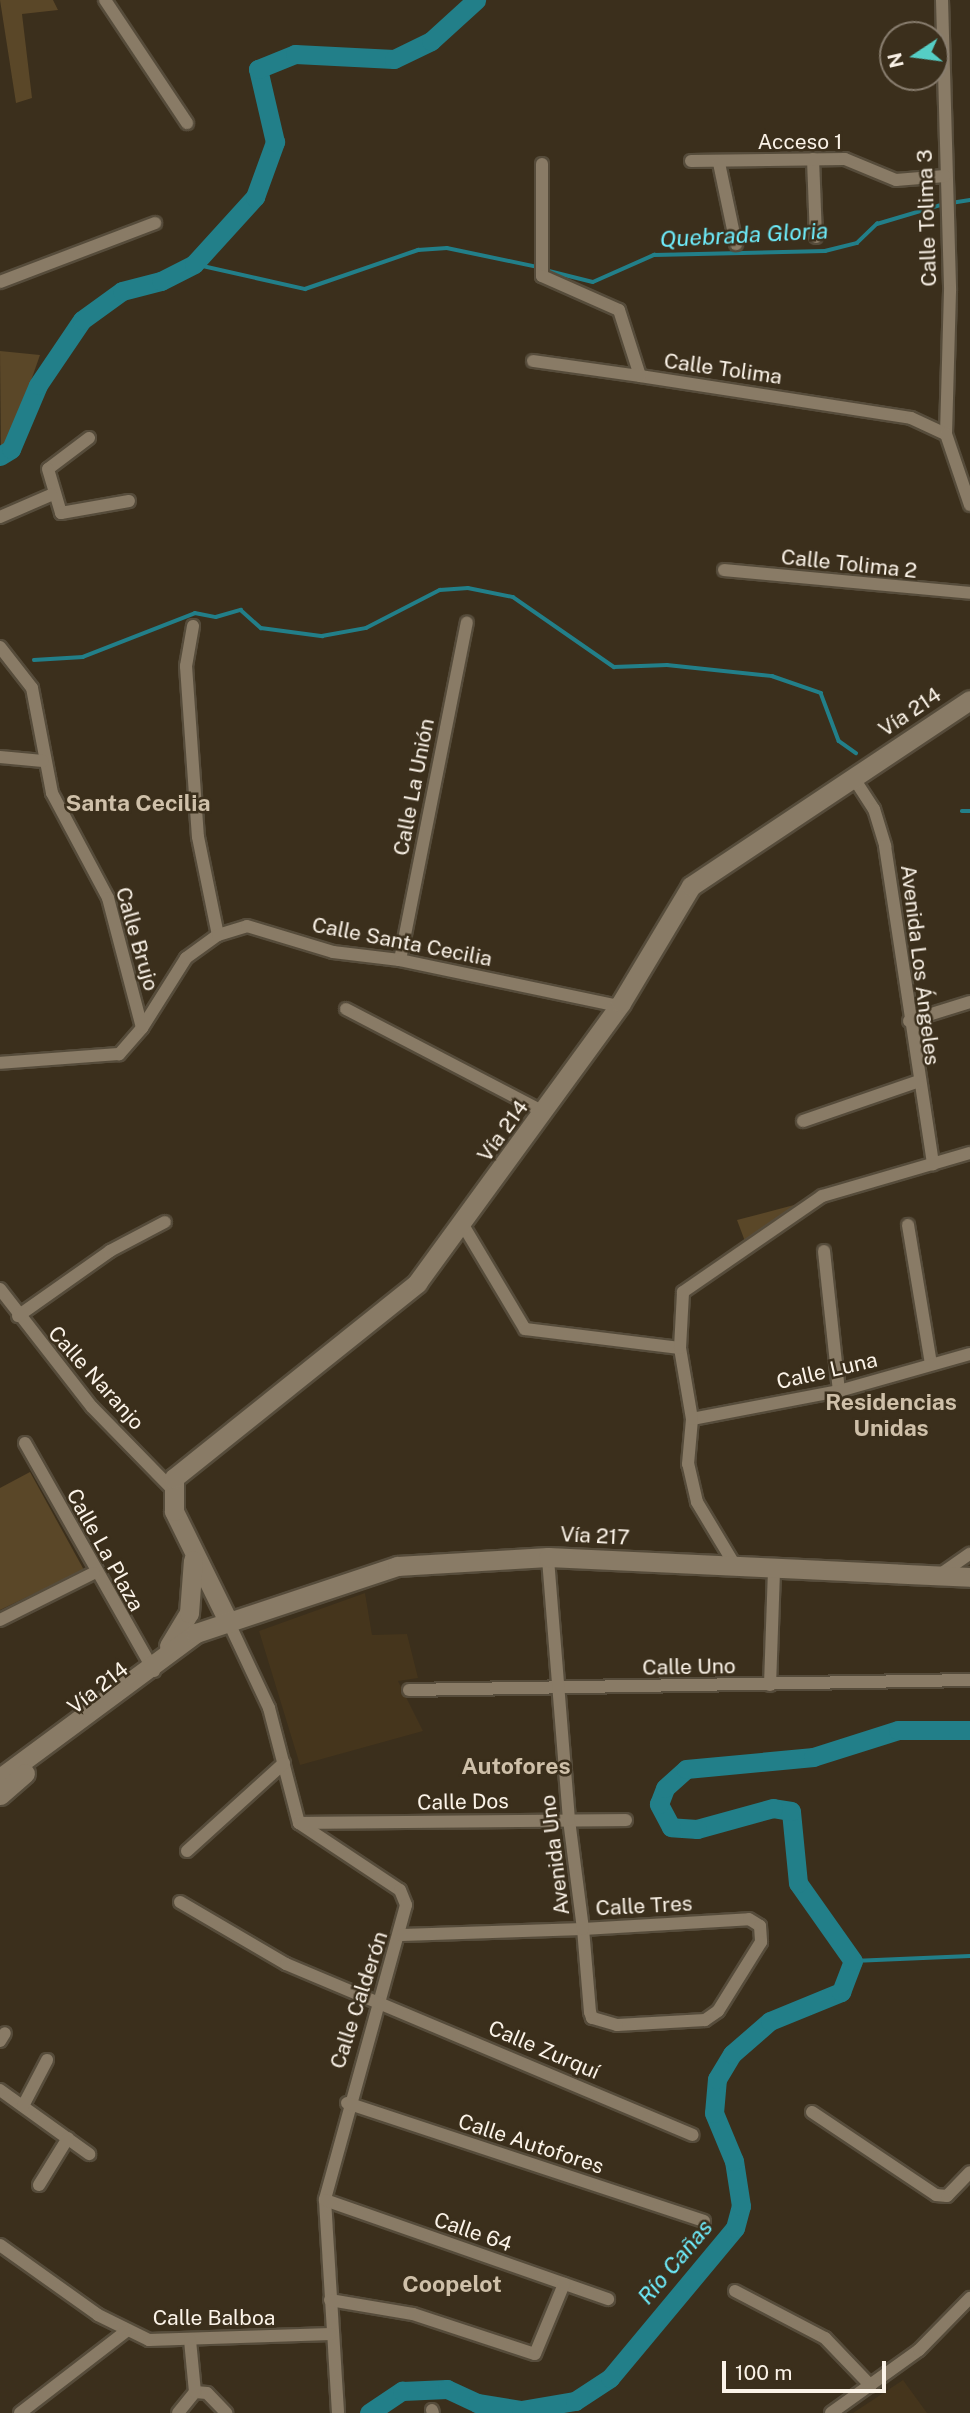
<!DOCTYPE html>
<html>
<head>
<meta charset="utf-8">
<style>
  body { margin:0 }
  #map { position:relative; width:970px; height:2413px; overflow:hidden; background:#3b2f1c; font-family:"Public Sans",sans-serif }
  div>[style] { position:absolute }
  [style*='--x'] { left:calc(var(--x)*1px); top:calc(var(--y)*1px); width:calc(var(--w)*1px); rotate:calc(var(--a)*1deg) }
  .built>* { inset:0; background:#45351c }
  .green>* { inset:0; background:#5a4728 }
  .stream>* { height:3.5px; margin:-1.75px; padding:0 1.75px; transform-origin:1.75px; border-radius:1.75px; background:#227f89 }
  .river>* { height:19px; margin:-9.5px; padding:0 9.5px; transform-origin:9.5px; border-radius:9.5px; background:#227f89 }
  .roads { filter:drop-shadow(2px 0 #564c3b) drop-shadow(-2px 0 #564c3b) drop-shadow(0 2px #564c3b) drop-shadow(0 -2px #564c3b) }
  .street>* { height:12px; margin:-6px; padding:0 6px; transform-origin:6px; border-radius:6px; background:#897b66 }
  .secondary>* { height:19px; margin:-9.5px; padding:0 9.5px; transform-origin:9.5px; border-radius:9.5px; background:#897b66 }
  span { translate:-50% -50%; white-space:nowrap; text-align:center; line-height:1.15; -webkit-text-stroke:5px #3b2f1c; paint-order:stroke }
  .street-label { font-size:21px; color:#fbf3e8 }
  .water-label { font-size:23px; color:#6eedfc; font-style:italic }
  .neighbourhood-label { font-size:23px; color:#cfc0a9; font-weight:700 }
  .north { position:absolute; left:879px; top:21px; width:70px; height:70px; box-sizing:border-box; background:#3b2f1c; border:2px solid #887d6e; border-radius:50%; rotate:257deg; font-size:19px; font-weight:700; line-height:28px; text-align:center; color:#fbf3e8 }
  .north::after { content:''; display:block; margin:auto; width:24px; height:32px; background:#55cec5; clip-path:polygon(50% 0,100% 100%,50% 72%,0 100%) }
  .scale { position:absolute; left:722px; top:2361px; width:164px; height:32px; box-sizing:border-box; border:4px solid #fbf3e8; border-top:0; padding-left:9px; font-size:21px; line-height:24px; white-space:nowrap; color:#fbf3e8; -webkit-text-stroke:5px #3b2f1c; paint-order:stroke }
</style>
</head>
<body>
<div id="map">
  <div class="built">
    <div style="clip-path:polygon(365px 1593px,372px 1635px,407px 1634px,418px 1678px,398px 1681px,423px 1731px,300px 1765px,259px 1631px)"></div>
    <div style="clip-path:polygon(903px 2380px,927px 2413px,853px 2413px)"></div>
  </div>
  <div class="green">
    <div style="clip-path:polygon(0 0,53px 0,58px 10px,22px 14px,32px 98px,16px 103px)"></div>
    <div style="clip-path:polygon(0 351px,40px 355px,9px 443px,1px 446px)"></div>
    <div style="clip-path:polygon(813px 1200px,746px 1244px,737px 1220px)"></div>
    <div style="clip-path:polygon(30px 1472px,84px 1570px,0 1610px,0 1488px)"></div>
  </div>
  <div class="stream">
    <div style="--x:951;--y:203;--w:19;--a:-9"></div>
    <div style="--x:194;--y:264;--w:114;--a:12.7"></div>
    <div style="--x:305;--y:289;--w:120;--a:-19"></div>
    <div style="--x:418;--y:250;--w:29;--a:-4"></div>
    <div style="--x:447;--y:248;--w:93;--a:11.8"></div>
    <div style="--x:545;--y:270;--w:49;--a:14"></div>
    <div style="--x:593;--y:282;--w:67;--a:-23.9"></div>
    <div style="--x:654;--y:255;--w:171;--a:-1.3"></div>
    <div style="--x:825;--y:251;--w:33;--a:-14"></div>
    <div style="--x:857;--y:243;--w:28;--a:-44"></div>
    <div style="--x:877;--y:224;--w:70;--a:-16.6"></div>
    <div style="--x:34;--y:660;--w:49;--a:-3.5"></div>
    <div style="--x:83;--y:657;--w:120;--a:-21.4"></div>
    <div style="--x:195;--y:613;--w:21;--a:11"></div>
    <div style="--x:216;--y:617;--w:26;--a:-16"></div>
    <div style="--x:241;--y:610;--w:27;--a:42"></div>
    <div style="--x:261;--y:628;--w:62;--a:7.5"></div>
    <div style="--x:322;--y:636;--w:45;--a:-10.3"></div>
    <div style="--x:366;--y:628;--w:83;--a:-27.2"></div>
    <div style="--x:440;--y:590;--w:28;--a:-4"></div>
    <div style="--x:468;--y:588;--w:46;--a:11.3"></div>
    <div style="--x:513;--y:597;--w:123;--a:34.7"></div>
    <div style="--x:614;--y:667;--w:53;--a:-2.2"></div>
    <div style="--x:667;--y:665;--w:106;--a:6"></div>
    <div style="--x:772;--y:676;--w:52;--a:19.1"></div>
    <div style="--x:821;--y:693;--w:51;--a:69.4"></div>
    <div style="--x:839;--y:741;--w:21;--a:35"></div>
    <div style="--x:962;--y:811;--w:8;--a:0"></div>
    <div style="--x:853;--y:1961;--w:117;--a:-2.4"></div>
  </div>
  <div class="river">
    <div style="--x:0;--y:456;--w:13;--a:-32"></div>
    <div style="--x:11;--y:449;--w:69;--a:-67.1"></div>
    <div style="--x:38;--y:385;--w:78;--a:-55.9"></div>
    <div style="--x:82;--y:320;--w:49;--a:-35.9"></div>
    <div style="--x:122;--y:291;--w:40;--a:-14.4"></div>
    <div style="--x:161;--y:281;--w:37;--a:-27"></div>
    <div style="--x:194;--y:264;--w:91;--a:-47.7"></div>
    <div style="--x:255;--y:197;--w:59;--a:-70"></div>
    <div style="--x:275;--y:142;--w:75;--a:-103.1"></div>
    <div style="--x:258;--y:69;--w:40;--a:-22"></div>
    <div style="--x:295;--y:54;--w:99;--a:2.9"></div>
    <div style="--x:394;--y:59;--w:41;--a:-25.9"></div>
    <div style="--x:431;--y:41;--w:61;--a:-42.3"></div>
    <div style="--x:369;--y:2413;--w:40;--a:-34"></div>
    <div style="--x:402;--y:2391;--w:45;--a:-2.5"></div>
    <div style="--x:447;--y:2389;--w:33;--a:25"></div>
    <div style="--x:477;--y:2403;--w:45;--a:9"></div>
    <div style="--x:521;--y:2410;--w:55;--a:-9.5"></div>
    <div style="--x:575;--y:2401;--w:42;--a:-33.3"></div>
    <div style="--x:610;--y:2378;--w:195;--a:-50.2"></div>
    <div style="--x:735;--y:2228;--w:23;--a:-75"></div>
    <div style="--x:741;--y:2206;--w:46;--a:-98.8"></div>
    <div style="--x:734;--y:2161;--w:52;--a:-112.6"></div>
    <div style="--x:714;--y:2113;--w:34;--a:-85"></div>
    <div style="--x:717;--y:2079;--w:29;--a:-59"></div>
    <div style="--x:732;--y:2054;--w:50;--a:-41"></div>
    <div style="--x:770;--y:2021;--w:77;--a:-22.2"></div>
    <div style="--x:841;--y:1992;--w:33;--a:-69"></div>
    <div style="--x:853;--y:1961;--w:95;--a:-125.2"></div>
    <div style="--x:798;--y:1883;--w:72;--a:-95.6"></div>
    <div style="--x:791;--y:1811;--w:18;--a:-171"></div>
    <div style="--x:773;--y:1808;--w:79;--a:164.6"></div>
    <div style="--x:697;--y:1829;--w:26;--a:-176"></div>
    <div style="--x:671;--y:1827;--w:26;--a:-118"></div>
    <div style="--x:659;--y:1804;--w:17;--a:-69"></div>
    <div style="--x:665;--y:1788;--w:28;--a:-42"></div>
    <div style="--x:686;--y:1769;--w:128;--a:-5.4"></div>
    <div style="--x:813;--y:1757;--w:89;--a:-17.6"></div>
    <div style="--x:898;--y:1730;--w:72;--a:0"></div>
  </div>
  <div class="roads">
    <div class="street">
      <div style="--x:105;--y:0;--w:148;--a:56.3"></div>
      <div style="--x:942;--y:0;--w:291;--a:88.4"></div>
      <div style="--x:950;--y:291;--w:143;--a:91.6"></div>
      <div style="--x:813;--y:159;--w:78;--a:87.8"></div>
      <div style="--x:691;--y:161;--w:154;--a:-0.7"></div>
      <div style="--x:845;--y:159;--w:55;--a:22.4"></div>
      <div style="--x:896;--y:180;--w:49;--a:-4.7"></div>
      <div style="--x:719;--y:163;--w:83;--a:78.1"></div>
      <div style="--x:542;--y:164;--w:112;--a:90"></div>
      <div style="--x:542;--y:276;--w:84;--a:23.8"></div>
      <div style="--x:619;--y:310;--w:69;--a:72.3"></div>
      <div style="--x:640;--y:376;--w:274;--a:8.8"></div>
      <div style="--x:911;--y:418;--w:38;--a:25"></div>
      <div style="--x:946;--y:434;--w:75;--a:71.3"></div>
      <div style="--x:0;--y:282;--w:166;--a:-20.8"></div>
      <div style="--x:533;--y:361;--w:108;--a:8"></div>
      <div style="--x:89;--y:438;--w:51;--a:142.9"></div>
      <div style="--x:48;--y:469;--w:46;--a:73.5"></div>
      <div style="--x:61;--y:513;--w:69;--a:-10"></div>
      <div style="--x:0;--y:517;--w:56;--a:-23.3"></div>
      <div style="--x:724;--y:570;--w:247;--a:5.3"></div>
      <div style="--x:193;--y:626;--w:41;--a:99.9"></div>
      <div style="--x:186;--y:666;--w:171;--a:86"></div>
      <div style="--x:198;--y:837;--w:100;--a:78.5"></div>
      <div style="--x:0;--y:647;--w:52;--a:52"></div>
      <div style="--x:32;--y:688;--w:107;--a:79.2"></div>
      <div style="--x:52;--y:793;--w:119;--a:61.9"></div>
      <div style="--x:108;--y:898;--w:134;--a:75.3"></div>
      <div style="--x:142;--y:1028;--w:35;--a:131"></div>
      <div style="--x:119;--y:1054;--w:119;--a:175.7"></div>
      <div style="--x:0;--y:757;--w:43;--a:5.3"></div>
      <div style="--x:853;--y:777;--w:38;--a:57"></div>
      <div style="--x:874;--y:809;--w:39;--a:73"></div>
      <div style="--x:885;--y:846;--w:322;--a:81.4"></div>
      <div style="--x:400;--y:960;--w:344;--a:-78.8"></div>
      <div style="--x:346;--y:1009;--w:223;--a:27.5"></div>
      <div style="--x:909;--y:1021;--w:64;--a:-17.3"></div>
      <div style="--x:142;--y:1028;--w:83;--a:-57.8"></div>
      <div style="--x:186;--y:958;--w:39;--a:-36"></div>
      <div style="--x:218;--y:935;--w:30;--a:-17"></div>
      <div style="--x:247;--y:926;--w:90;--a:16.8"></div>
      <div style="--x:333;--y:952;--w:67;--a:6.8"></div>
      <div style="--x:400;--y:960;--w:224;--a:11.9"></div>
      <div style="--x:803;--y:1121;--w:120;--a:-19"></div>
      <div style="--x:463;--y:1225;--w:121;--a:59.2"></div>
      <div style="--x:525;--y:1329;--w:156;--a:7"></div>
      <div style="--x:908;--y:1225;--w:141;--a:80.6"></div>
      <div style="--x:824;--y:1251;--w:141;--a:83.9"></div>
      <div style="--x:0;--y:1289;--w:150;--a:52.1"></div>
      <div style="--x:92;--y:1407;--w:112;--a:45.7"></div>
      <div style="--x:18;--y:1316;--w:113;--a:-35.2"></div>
      <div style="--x:110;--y:1251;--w:62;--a:-27.8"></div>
      <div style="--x:692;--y:1419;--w:150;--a:-10.8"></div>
      <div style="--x:839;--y:1391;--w:136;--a:-15.8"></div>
      <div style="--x:25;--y:1443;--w:262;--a:60.5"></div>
      <div style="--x:736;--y:1567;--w:76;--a:-121"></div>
      <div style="--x:697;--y:1502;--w:39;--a:-103"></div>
      <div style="--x:688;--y:1464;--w:45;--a:-84.9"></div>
      <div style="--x:692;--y:1419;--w:72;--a:-99.6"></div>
      <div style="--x:680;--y:1348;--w:56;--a:-86.9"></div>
      <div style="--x:683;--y:1292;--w:169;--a:-34.6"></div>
      <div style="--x:822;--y:1196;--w:154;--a:-16.2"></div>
      <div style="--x:938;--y:1576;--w:39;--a:-35"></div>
      <div style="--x:0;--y:1620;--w:105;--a:-26.6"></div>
      <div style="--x:229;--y:1623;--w:94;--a:64.8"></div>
      <div style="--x:269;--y:1708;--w:119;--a:75.4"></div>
      <div style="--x:299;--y:1823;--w:121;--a:33.6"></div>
      <div style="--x:400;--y:1890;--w:16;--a:68"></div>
      <div style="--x:406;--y:1905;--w:306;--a:105.4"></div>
      <div style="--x:325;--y:2200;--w:213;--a:86.5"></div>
      <div style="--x:770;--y:1685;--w:116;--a:-88"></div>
      <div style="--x:409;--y:1690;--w:561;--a:-1.02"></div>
      <div style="--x:299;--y:1823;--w:327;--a:-0.5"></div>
      <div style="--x:187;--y:1851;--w:131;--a:-42.2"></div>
      <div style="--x:180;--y:1902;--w:123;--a:30.3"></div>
      <div style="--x:286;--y:1964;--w:441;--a:22.8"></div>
      <div style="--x:402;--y:1935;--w:181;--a:-1.9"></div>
      <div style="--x:583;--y:1929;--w:166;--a:-3.4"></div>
      <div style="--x:749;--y:1919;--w:13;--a:32"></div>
      <div style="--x:760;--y:1926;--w:16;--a:86"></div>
      <div style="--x:761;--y:1942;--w:81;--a:121.9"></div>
      <div style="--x:718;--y:2011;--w:16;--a:145"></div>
      <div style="--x:705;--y:2020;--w:88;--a:176.7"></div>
      <div style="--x:617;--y:2025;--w:26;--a:-164"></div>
      <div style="--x:592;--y:2018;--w:6;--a:-108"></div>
      <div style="--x:590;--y:2012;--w:83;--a:-94.8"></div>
      <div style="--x:583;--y:1929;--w:110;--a:-97.3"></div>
      <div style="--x:569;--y:1820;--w:264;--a:-94.6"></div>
      <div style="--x:0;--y:2041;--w:9;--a:-58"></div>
      <div style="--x:0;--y:2090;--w:110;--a:35.7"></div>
      <div style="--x:347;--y:2103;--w:376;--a:18.3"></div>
      <div style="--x:23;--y:2106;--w:52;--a:-62.4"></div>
      <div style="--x:812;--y:2112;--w:149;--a:33.8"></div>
      <div style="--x:936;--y:2195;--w:11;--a:5"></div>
      <div style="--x:947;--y:2196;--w:33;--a:-46"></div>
      <div style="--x:39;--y:2185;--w:55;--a:-58.3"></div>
      <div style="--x:325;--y:2200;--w:300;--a:19.3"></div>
      <div style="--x:0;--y:2245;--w:120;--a:35.5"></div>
      <div style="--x:98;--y:2315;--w:57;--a:26.1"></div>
      <div style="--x:149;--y:2340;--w:182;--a:-1.9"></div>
      <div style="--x:735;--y:2291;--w:102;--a:27.6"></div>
      <div style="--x:825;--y:2338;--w:66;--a:46.2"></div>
      <div style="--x:330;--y:2300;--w:84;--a:9.6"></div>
      <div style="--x:413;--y:2314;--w:128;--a:18.2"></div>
      <div style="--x:535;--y:2354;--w:76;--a:-67.5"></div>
      <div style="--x:195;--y:2392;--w:12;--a:5"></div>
      <div style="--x:207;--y:2393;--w:28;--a:46"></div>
      <div style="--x:432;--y:2410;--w:3;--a:72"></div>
      <div style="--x:20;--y:2413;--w:133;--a:-37.6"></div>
      <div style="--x:178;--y:2413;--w:27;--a:-51"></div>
      <div style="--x:195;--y:2392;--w:52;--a:-95.5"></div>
      <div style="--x:831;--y:2413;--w:108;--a:-35.6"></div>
      <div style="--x:919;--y:2350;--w:73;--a:-45.6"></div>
    </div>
    <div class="secondary">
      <div style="--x:229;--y:1623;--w:125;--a:-116.2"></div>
      <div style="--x:174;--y:1511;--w:33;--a:-90"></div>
      <div style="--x:174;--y:1478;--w:312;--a:-38.7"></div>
      <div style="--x:417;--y:1283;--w:346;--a:-53.9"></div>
      <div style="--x:621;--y:1003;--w:136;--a:-59.1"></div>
      <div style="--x:691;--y:886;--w:335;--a:-33.7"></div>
      <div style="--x:169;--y:1646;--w:39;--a:-59"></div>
      <div style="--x:189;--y:1613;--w:53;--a:-85.7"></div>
      <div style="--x:0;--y:1778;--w:244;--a:-36.5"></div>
      <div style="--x:196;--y:1633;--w:212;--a:-18.4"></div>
      <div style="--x:397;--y:1566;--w:151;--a:-3.4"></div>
      <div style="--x:548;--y:1557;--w:422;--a:2.7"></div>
      <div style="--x:0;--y:1795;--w:33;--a:-41"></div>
    </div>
  </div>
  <div class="street-label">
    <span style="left:800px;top:142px">Acceso 1</span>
    <span style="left:927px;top:218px;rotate:-92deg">Calle Tolima 3</span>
    <span style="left:723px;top:369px;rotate:8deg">Calle Tolima</span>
    <span style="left:849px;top:564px;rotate:6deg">Calle Tolima 2</span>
    <span style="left:910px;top:712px;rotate:-34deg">Vía 214</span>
    <span style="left:414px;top:787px;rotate:-79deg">Calle La Unión</span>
    <span style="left:137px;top:939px;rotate:74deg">Calle Brujo</span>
    <span style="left:402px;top:942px;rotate:11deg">Calle Santa Cecilia</span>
    <span style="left:920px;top:965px;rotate:83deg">Avenida Los Ángeles</span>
    <span style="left:503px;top:1131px;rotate:-54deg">Vía 214</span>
    <span style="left:827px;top:1371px;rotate:-13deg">Calle Luna</span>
    <span style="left:96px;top:1378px;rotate:48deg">Calle Naranjo</span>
    <span style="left:595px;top:1536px;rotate:3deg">Vía 217</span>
    <span style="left:105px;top:1550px;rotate:61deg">Calle La Plaza</span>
    <span style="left:689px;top:1667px;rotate:-1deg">Calle Uno</span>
    <span style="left:98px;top:1688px;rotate:-38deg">Vía 214</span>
    <span style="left:463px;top:1802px;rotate:-1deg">Calle Dos</span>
    <span style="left:555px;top:1855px;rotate:-97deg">Avenida Uno</span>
    <span style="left:644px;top:1906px;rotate:-3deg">Calle Tres</span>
    <span style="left:359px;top:2000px;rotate:-72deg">Calle Calderón</span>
    <span style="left:544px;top:2050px;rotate:23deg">Calle Zurquí</span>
    <span style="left:531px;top:2144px;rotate:18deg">Calle Autofores</span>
    <span style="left:473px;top:2232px;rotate:19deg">Calle 64</span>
    <span style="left:214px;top:2318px">Calle Balboa</span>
  </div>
  <div class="water-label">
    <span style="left:744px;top:235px;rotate:-3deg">Quebrada Gloria</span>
    <span style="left:675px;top:2262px;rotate:-50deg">Río Cañas</span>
  </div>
  <div class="neighbourhood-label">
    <span style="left:138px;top:803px">Santa Cecilia</span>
    <span style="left:891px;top:1415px">Residencias<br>Unidas</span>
    <span style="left:516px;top:1766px">Autofores</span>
    <span style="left:452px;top:2284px">Coopelot</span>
  </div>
  <div class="north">N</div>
  <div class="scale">100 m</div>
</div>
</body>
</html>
